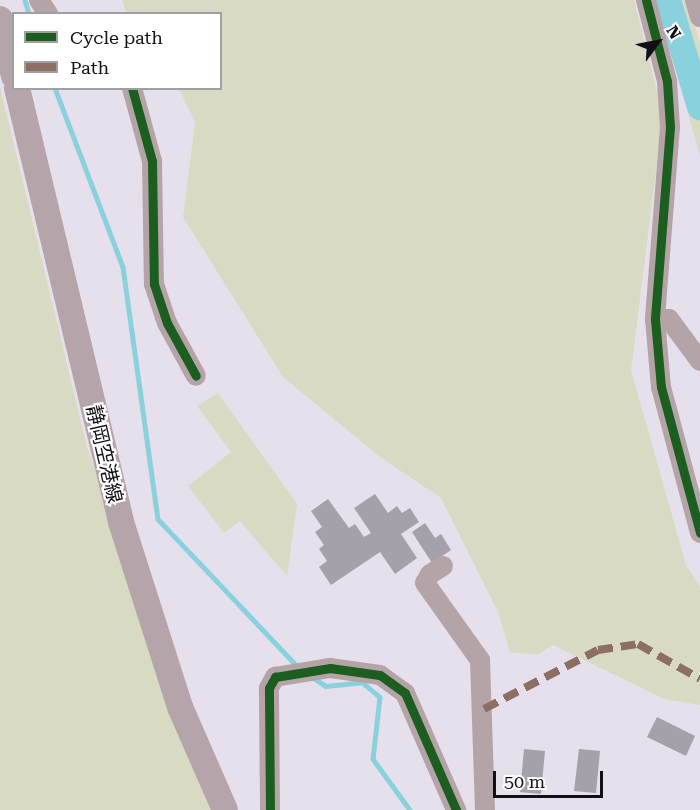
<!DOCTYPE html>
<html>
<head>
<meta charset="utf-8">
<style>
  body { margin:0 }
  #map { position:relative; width:700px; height:810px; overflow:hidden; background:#e6e0ec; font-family:"Roboto Serif","Noto Sans JP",serif }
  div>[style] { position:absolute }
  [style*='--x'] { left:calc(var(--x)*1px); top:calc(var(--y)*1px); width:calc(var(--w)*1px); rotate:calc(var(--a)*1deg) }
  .green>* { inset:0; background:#d9dac3 }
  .stream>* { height:4.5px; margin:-2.25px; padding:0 2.25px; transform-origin:2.25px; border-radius:2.25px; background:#88d1dd }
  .river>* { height:26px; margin:-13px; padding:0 13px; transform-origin:13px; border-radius:13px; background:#88d1dd }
  .building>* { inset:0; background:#a5a0a9 }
  .minor>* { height:20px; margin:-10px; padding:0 10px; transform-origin:10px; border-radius:10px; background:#b5a4a7 }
  .major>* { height:26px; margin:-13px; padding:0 13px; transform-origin:13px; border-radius:13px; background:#b6a4ab }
  .quiet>* { height:8px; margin-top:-4px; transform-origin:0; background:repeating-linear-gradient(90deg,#8d6e63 0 15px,transparent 0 23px) }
  .cycleway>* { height:9px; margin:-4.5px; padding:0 4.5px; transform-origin:4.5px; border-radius:4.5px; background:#1b5e20 }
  span { translate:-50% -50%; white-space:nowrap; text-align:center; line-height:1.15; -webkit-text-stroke:4.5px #fff; paint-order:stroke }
  .street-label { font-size:20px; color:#130f17 }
  .legend { position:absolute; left:12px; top:12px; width:210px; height:78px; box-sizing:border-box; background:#fff; border:2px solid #a19fa2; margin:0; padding:8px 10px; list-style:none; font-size:18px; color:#130f17 }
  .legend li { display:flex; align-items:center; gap:12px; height:30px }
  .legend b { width:30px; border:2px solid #a19fa2 }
  .north { position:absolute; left:628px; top:12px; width:60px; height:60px; -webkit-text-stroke:4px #fff; paint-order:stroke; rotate:58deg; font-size:16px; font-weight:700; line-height:24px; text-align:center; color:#130f17 }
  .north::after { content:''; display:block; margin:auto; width:21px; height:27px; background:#130f17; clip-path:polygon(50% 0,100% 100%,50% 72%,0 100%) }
  .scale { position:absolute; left:493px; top:771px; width:110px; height:27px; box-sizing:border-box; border:3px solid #130f17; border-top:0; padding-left:8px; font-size:18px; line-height:21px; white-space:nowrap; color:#130f17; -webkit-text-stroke:4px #fff; paint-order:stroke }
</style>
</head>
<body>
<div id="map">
  <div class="green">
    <div style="clip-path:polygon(122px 0,634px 0,663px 115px,631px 370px,686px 565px,700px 587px,700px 705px,664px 699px,553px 645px,537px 655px,510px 652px,498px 612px,441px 498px,380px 457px,283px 377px,183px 217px,195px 122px,179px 89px,220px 88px,220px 14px,126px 13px)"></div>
    <div style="clip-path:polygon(656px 0,688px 0,700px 43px,700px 156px)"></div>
    <div style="clip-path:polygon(0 87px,87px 447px,212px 810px,0 810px)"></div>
    <div style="clip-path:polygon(218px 393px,297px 504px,287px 576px,240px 521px,224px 533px,188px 486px,231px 452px,197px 406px)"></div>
  </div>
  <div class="stream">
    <div style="--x:25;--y:0;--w:15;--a:74"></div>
    <div style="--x:55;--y:88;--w:191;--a:69.2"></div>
    <div style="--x:123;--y:267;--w:254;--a:82.1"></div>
    <div style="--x:158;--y:519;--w:202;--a:46.6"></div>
    <div style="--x:314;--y:678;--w:14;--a:34"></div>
    <div style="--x:326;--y:686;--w:36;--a:-6"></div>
    <div style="--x:362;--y:682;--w:23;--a:40"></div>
    <div style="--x:380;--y:697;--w:62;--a:96.4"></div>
    <div style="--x:373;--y:759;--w:63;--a:54"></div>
  </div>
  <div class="river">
    <div style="--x:668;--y:0;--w:112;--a:73.3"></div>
  </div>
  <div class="building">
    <div style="clip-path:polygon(375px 494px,388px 513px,397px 506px,402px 513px,410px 508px,419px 522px,401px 534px,417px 558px,395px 574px,380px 552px,331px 585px,319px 567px,327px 561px,319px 549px,324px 545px,315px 532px,322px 527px,311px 511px,328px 499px,349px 528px,355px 524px,364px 537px,371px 533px,354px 508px)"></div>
    <div style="clip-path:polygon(425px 523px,435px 538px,441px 534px,451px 550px,432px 563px,412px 532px)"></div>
    <div style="clip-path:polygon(657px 717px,695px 736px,686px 756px,647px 737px)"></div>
    <div style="clip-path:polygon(524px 749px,545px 751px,541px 794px,520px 792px)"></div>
    <div style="clip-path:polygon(579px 749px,600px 751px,596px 793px,574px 791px)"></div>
  </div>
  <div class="minor">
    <div style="--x:39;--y:0;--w:17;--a:57"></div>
    <div style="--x:646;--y:0;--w:84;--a:75.5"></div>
    <div style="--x:667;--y:81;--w:46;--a:86.3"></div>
    <div style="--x:670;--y:127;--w:193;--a:94.5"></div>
    <div style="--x:655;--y:319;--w:68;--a:85"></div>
    <div style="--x:661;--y:387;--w:151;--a:75"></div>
    <div style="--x:695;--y:0;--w:18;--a:74"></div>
    <div style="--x:132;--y:88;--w:76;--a:74.7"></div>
    <div style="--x:152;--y:161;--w:123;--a:89.1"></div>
    <div style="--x:154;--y:284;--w:41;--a:71.6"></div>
    <div style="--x:167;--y:323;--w:60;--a:61.3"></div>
    <div style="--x:655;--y:319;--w:14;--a:0"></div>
    <div style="--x:669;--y:319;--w:52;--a:53.6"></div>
    <div style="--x:443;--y:566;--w:15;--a:148"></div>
    <div style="--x:430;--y:574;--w:10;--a:119"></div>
    <div style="--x:425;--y:583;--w:95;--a:54.5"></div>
    <div style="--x:480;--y:660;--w:150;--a:88.1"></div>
    <div style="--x:270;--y:810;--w:122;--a:-90.5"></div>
    <div style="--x:269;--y:688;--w:13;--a:-61"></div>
    <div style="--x:275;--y:677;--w:56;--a:-9.3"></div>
    <div style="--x:330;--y:668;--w:50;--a:8"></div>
    <div style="--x:380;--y:675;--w:31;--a:36"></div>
    <div style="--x:405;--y:693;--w:128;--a:66.4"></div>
  </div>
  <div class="major">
    <div style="--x:0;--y:19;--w:59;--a:76.2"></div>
    <div style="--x:17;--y:88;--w:446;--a:76.5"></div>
    <div style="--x:121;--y:522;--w:194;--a:72.3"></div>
    <div style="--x:180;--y:707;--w:112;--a:66.4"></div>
  </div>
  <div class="quiet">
    <div style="--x:484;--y:709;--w:128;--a:-27.4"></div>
    <div style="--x:598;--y:650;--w:40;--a:-8.5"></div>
    <div style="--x:638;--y:644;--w:71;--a:29.4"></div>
  </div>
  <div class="cycleway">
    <div style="--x:646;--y:0;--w:84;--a:75.5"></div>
    <div style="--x:667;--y:81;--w:46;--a:86.3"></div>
    <div style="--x:670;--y:127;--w:193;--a:94.5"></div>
    <div style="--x:655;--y:319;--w:68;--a:85"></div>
    <div style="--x:661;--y:387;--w:151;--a:75"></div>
    <div style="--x:132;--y:88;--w:76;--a:74.7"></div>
    <div style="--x:152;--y:161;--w:123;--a:89.1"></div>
    <div style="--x:154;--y:284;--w:41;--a:71.6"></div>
    <div style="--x:167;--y:323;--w:60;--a:61.3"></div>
    <div style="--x:270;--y:810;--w:122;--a:-90.5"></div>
    <div style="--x:269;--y:688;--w:13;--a:-61"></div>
    <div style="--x:275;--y:677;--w:56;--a:-9.3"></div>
    <div style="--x:330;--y:668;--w:50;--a:8"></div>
    <div style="--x:380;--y:675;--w:31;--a:36"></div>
    <div style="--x:405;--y:693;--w:128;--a:66.4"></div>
  </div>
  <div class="street-label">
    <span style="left:104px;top:454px;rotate:77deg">静岡空港線</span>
  </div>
  <ul class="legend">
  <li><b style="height:8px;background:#1b5e20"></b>Cycle path</li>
  <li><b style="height:8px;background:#8d6e63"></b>Path</li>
  </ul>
  <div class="north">N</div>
  <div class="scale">50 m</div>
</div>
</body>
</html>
